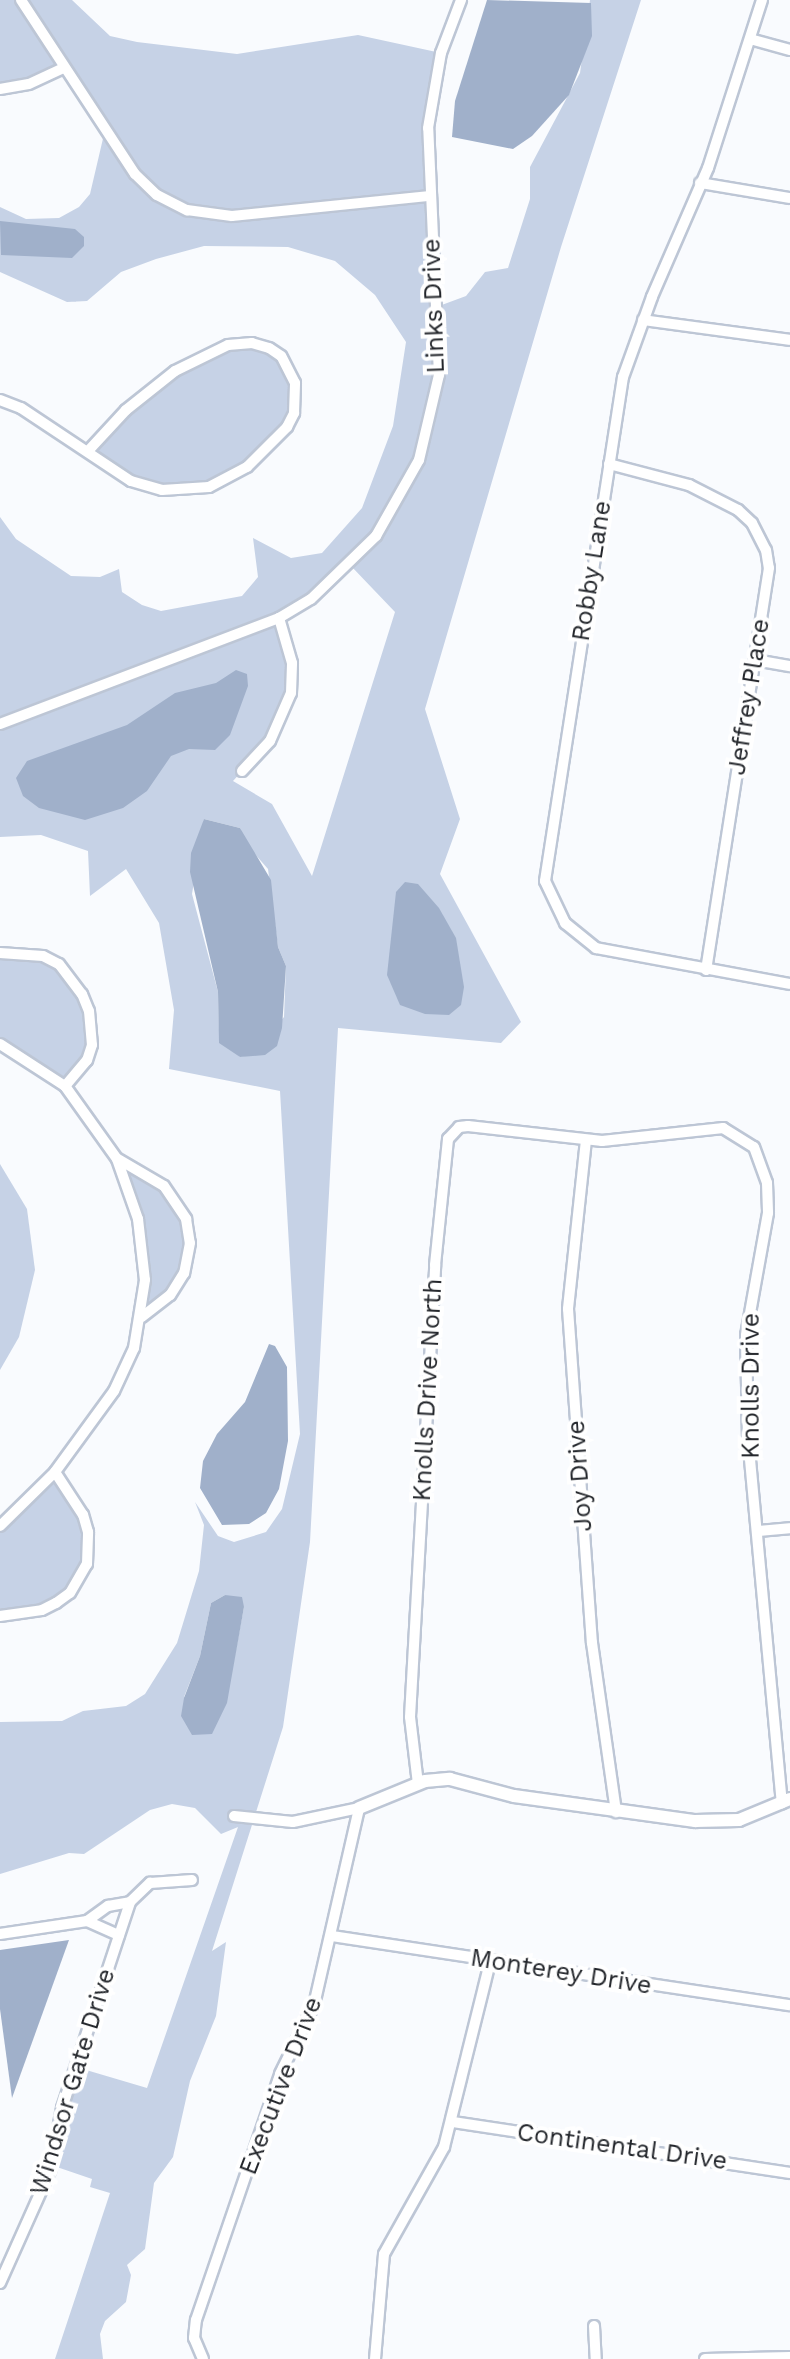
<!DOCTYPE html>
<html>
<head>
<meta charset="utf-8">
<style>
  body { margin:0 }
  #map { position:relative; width:790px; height:2359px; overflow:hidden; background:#f9fbfe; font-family:"Work Sans",sans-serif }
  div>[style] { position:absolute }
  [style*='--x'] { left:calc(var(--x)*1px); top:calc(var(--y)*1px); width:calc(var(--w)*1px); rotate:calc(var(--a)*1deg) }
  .green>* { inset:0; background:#c6d2e6 }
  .water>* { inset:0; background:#a0b0ca }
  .roads { filter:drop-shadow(2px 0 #bdc6d5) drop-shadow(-2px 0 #bdc6d5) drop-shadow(0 2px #bdc6d5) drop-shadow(0 -2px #bdc6d5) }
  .minor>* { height:10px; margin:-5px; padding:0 5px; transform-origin:5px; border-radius:5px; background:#fff }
  .tertiary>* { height:12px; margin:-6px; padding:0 6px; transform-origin:6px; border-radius:6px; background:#fff }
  span { translate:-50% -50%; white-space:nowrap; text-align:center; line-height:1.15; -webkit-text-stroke:8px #fff; paint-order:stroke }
  .street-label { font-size:25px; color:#23262b }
</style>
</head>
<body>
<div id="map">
  <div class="green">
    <div style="clip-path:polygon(evenodd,0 0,72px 0,110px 36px,137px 42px,237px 54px,358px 35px,441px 53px,428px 128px,439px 306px,466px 296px,485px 272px,508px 268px,530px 199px,530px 167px,580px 73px,590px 0,641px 0,561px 247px,425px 709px,460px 819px,440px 874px,521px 1022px,501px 1043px,338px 1028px,310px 1542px,283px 1727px,212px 1951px,226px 1942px,216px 2016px,190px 2081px,173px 2157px,154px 2183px,145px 2249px,127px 2265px,131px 2275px,126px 2302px,105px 2321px,100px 2334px,103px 2359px,55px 2359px,110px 2193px,90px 2187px,92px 2179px,51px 2165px,76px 2067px,147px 2088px,238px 1827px,221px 1834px,195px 1808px,172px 1804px,150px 1810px,84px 1854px,69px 1853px,0 1874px,0 1722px,62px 1721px,83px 1711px,126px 1706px,145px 1694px,177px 1643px,199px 1571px,204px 1525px,195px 1502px,218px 1536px,234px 1542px,266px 1532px,282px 1509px,300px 1434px,280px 1091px,169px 1069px,174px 1010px,159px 923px,126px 869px,90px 896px,88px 851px,41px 835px,0 837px,0 517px,16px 539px,71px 576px,100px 577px,119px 569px,122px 592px,142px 605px,161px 611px,242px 596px,258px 577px,253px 538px,291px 558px,322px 553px,362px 508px,393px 426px,406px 342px,375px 295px,335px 261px,288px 247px,204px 246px,156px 259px,121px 272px,87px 301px,67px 302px,0 272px,0 207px,26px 219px,59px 218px,79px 207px,90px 194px,105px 130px,63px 68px,0 89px,0 0,351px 566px,395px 612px,312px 876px,272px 804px,233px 781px,270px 741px,291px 693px,292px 663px,279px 618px,351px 566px,0 0,204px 819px,240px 828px,247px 845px,268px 869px,278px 947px,286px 966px,284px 1017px,250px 1055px,240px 1057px,219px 1030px,218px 992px,192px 894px,204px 819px,0 0,225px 1595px,244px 1607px,230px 1681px,184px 1697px,200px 1656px,211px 1603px,225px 1595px)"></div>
    <div style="clip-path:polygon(228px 345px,269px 348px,290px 369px,294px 413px,268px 448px,209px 487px,149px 487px,88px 451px,175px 371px)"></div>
    <div style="clip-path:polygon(0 953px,59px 964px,82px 994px,92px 1045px,65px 1086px,0 1044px)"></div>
    <div style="clip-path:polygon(117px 1159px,164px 1186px,186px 1219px,184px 1273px,170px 1295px,142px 1317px,145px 1254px)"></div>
    <div style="clip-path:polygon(0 1164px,27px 1209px,35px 1270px,19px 1337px,0 1370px)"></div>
    <div style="clip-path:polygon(55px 1472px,83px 1515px,87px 1564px,56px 1603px,0 1616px,0 1526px)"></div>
  </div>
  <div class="water">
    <div style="clip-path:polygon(487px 0,591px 3px,592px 36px,569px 95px,532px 136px,513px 149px,452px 137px,455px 101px)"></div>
    <div style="clip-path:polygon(0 221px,75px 229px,84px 237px,84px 246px,72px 258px,1px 255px)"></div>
    <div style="clip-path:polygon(236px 670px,247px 674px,248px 686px,230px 735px,215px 750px,189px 749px,171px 756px,147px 791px,123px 808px,85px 820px,39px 808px,23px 796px,16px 778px,27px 761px,127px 725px,175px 693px,216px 683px)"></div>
    <div style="clip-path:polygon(204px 819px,240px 828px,271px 880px,278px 947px,286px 966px,282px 1028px,277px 1046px,265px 1055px,240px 1057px,219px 1043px,218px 992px,190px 872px,191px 853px)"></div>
    <div style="clip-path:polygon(405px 882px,418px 884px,439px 908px,456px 938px,464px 987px,461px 1005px,449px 1015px,425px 1014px,400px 1005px,387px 975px,396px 892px)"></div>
    <div style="clip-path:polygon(269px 1344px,275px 1346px,287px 1367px,288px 1441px,279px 1489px,266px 1513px,249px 1524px,222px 1525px,200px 1488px,203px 1461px,217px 1434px,245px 1402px)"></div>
    <div style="clip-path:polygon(225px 1595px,242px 1597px,244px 1607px,227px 1703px,212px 1734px,192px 1735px,181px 1716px,184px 1698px,200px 1656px,211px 1603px)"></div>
    <div style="clip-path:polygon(69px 1940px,12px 2098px,0 2009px,0 1950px)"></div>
  </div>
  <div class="roads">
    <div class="minor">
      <div style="--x:21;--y:0;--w:208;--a:56.8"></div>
      <div style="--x:135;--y:174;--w:30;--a:44"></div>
      <div style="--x:157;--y:195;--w:34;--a:27"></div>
      <div style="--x:187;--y:210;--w:45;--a:7.6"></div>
      <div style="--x:232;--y:216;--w:199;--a:-5.8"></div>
      <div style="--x:762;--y:0;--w:176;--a:107.8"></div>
      <div style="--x:708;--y:168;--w:141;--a:113.5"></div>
      <div style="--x:652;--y:297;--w:85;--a:109.9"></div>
      <div style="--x:623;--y:377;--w:510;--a:98.8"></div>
      <div style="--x:545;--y:881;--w:47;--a:64.5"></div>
      <div style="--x:565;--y:923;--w:40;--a:39"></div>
      <div style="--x:596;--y:948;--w:197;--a:10.5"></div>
      <div style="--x:750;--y:39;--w:41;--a:15.4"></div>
      <div style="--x:0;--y:89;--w:29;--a:-10"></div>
      <div style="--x:29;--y:84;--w:38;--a:-25"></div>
      <div style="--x:700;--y:183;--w:91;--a:9.5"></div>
      <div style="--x:643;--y:320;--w:148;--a:7.7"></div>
      <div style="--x:0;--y:400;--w:22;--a:21"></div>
      <div style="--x:21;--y:408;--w:132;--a:33.6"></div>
      <div style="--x:131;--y:481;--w:32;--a:16"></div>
      <div style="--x:162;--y:490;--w:47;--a:-3.7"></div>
      <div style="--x:209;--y:487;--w:43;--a:-27.8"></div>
      <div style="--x:247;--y:467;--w:57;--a:-45"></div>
      <div style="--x:287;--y:427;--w:16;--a:-63"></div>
      <div style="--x:294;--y:413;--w:30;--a:-88"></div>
      <div style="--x:295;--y:383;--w:30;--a:-117"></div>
      <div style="--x:281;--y:356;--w:14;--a:-146"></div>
      <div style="--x:269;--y:348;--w:18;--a:-164"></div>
      <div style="--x:252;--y:343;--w:24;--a:175"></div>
      <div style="--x:228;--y:345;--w:59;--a:153.9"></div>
      <div style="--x:175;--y:371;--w:63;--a:141.5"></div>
      <div style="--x:126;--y:410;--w:56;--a:132.8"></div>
      <div style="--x:609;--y:464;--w:83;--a:14.7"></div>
      <div style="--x:689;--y:485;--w:55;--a:27"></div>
      <div style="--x:738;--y:510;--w:19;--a:43"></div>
      <div style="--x:752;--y:523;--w:30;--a:63"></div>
      <div style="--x:766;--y:550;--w:18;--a:81"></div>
      <div style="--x:769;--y:568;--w:407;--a:98.9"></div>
      <div style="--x:755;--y:660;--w:36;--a:10"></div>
      <div style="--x:0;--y:724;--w:298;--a:-20.8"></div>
      <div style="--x:279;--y:618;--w:37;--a:-31"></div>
      <div style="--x:311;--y:599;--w:91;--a:-44.1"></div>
      <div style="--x:376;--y:536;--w:87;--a:-60.5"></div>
      <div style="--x:419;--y:460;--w:87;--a:-76.8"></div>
      <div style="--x:439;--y:375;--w:247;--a:-92.5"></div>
      <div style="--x:428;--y:128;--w:76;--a:-80.2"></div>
      <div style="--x:441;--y:53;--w:57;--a:-69.3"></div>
      <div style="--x:242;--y:771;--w:41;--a:-47"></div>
      <div style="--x:270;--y:741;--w:52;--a:-66.4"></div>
      <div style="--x:291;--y:693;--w:30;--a:-88"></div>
      <div style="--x:292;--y:663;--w:47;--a:-106.1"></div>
      <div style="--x:0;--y:953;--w:43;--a:4"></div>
      <div style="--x:43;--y:956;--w:18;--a:27"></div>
      <div style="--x:59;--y:964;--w:38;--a:53"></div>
      <div style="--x:82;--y:994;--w:18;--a:68"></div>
      <div style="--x:89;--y:1011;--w:34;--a:85"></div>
      <div style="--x:92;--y:1045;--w:16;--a:108"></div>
      <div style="--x:87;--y:1060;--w:34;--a:130"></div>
      <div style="--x:0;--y:1044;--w:77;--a:32.9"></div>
      <div style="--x:65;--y:1086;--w:90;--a:54.5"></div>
      <div style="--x:117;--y:1159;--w:64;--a:70.7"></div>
      <div style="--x:138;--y:1219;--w:61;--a:83.5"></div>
      <div style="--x:145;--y:1280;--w:69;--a:99.2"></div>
      <div style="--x:134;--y:1348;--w:47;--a:114.9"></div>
      <div style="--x:114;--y:1391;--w:100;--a:126.1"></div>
      <div style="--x:55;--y:1472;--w:77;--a:135.5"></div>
      <div style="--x:586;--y:1140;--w:170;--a:96.1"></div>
      <div style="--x:568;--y:1309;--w:335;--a:85.9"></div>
      <div style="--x:592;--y:1643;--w:171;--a:81.9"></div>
      <div style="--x:118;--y:1159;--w:53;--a:30.4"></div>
      <div style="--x:164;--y:1186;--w:40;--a:56"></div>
      <div style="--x:186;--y:1219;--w:24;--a:81"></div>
      <div style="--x:190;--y:1243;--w:31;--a:101"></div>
      <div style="--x:184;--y:1273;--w:26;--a:122"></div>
      <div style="--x:170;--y:1295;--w:36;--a:142"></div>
      <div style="--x:758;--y:1531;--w:32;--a:-5"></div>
      <div style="--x:0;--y:1616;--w:42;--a:-8.1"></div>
      <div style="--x:42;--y:1610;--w:16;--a:-27"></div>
      <div style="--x:56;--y:1603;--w:17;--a:-36"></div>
      <div style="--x:70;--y:1593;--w:34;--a:-60"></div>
      <div style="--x:87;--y:1564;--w:32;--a:-88"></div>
      <div style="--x:88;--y:1532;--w:18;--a:-106"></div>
      <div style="--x:83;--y:1515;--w:51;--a:-123.1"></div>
      <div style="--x:418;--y:1784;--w:67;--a:-96.8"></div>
      <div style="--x:410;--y:1717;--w:453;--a:-86.8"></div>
      <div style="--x:435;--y:1265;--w:127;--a:-84.1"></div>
      <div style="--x:448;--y:1139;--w:16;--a:-47"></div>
      <div style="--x:459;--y:1127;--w:9;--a:-6"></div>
      <div style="--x:468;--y:1126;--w:135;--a:6.4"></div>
      <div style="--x:602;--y:1141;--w:122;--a:-6.1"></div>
      <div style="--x:723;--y:1128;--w:36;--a:32"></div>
      <div style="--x:754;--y:1147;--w:38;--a:70"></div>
      <div style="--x:767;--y:1183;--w:30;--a:88"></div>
      <div style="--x:768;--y:1213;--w:124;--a:100.2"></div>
      <div style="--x:746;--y:1335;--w:103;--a:88.9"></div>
      <div style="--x:748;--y:1438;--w:367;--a:84.7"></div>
      <div style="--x:234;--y:1816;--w:59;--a:5.8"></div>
      <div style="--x:293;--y:1822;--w:67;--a:-12"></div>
      <div style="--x:87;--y:1921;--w:26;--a:-36"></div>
      <div style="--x:108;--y:1906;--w:22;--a:-10"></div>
      <div style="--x:0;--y:1934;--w:88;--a:-8.5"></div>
      <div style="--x:87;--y:1921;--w:35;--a:24"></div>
      <div style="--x:332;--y:1936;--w:463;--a:8.6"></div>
      <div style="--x:453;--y:2122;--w:341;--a:8.6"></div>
      <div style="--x:0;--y:2283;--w:123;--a:-65.9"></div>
      <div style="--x:50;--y:2171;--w:64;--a:-79.2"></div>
      <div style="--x:62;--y:2108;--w:217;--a:-71.7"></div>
      <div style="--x:130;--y:1902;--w:28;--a:-44"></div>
      <div style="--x:150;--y:1883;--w:42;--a:-4.1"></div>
      <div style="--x:594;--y:2326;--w:33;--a:87"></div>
      <div style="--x:203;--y:2359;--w:23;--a:-113"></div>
      <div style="--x:194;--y:2338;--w:18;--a:-84"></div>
      <div style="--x:196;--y:2320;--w:260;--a:-71.1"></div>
      <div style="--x:280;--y:2074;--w:77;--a:-63.8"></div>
      <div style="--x:314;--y:2005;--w:202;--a:-77.1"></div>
      <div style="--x:375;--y:2359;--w:105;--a:-85.1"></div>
      <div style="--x:384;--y:2254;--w:123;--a:-60.7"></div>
      <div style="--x:444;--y:2147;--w:191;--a:-76"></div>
      <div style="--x:705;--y:2359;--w:85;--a:-1.3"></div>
    </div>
    <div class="tertiary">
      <div style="--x:359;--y:1808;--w:71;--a:-22.2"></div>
      <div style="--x:425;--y:1781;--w:25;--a:-5"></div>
      <div style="--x:450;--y:1779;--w:66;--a:14.9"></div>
      <div style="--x:514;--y:1796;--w:183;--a:7.9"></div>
      <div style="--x:695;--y:1821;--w:44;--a:-1.3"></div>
      <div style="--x:739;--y:1820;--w:55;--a:-22.4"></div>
    </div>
  </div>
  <div class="street-label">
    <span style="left:434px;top:306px;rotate:-92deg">Links Drive</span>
    <span style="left:592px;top:571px;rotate:-81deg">Robby Lane</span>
    <span style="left:749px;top:697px;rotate:-81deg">Jeffrey Place</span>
    <span style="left:751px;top:1386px;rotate:-90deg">Knolls Drive</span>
    <span style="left:428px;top:1390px;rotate:-87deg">Knolls Drive North</span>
    <span style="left:580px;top:1476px;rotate:-94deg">Joy Drive</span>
    <span style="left:561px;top:1972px;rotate:9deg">Monterey Drive</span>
    <span style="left:73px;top:2082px;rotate:-73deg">Windsor Gate Drive</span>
    <span style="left:281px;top:2086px;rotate:-69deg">Executive Drive</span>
    <span style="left:622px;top:2147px;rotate:8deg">Continental Drive</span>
  </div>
</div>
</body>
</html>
